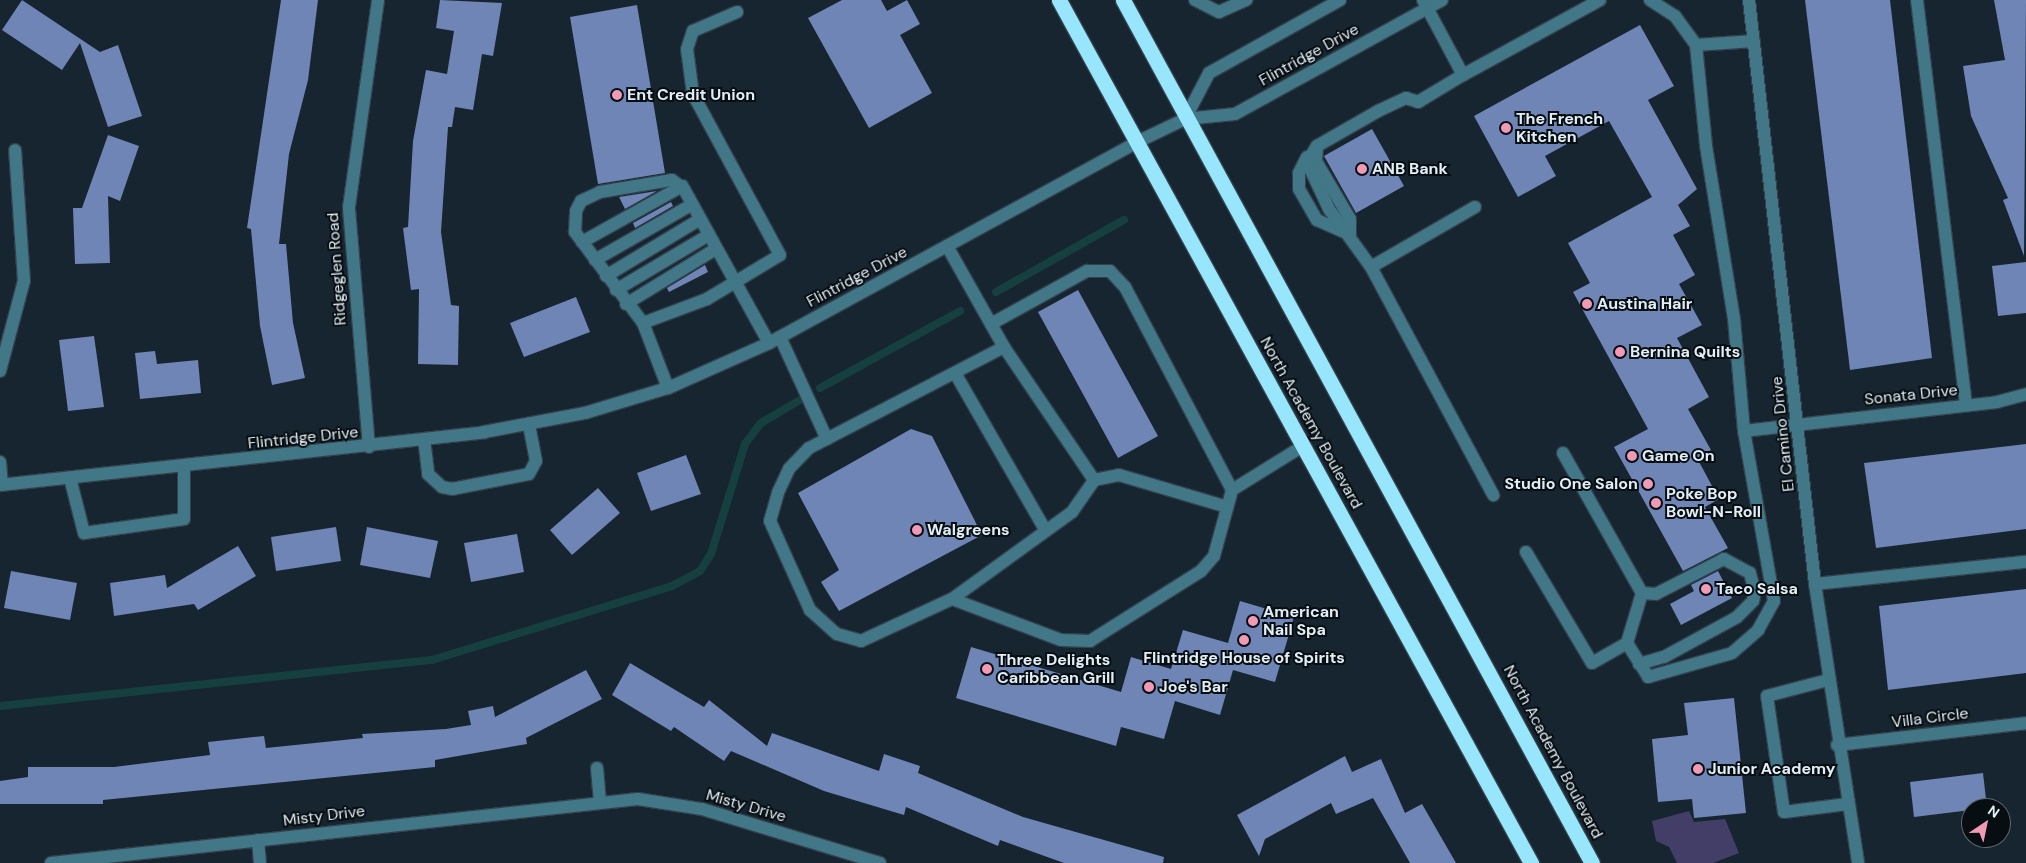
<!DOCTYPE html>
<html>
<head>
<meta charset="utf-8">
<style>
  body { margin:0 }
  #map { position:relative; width:2026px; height:863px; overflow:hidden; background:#162530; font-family:"DM Sans",sans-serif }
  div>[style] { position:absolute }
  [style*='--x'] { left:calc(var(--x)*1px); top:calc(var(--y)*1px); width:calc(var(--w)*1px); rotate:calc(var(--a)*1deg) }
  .green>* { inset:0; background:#433e67 }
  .stream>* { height:8px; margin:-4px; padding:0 4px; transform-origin:4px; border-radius:4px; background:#15403f }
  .building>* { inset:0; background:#6e85b5 }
  .roads { filter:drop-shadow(1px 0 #33414c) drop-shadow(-1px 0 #33414c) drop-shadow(0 1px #33414c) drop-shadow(0 -1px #33414c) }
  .minor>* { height:12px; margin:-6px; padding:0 6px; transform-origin:6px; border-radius:6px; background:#417786 }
  .highway>* { height:15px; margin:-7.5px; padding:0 7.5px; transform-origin:7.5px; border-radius:7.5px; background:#98e6fc }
  .dots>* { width:14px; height:14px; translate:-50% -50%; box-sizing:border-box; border:2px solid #070e12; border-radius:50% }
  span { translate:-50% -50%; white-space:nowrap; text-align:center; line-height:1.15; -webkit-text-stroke:4px #070e12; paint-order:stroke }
  .street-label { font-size:16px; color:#e3edf5 }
  .poi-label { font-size:16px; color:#e3edf5; font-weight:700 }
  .left { translate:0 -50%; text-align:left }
  .right { translate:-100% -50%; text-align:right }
  .north { position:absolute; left:1961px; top:798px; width:50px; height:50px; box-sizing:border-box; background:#070e12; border:1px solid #5f676d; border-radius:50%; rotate:34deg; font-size:14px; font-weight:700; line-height:20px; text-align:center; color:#e3edf5 }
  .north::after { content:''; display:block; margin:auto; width:18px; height:22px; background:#f09ab5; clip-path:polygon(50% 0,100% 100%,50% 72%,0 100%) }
</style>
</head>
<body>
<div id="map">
  <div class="green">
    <div style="clip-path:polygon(1689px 811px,1694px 822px,1725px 819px,1739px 853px,1713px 863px,1677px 863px,1669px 847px,1656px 841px,1652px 821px)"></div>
  </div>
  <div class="stream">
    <div style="--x:996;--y:292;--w:147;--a:-29.4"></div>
    <div style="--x:820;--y:388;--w:160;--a:-28.8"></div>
    <div style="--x:0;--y:706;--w:434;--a:-6.1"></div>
    <div style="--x:432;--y:660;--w:251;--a:-17.1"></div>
    <div style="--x:672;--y:586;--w:32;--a:-28"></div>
    <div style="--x:700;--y:571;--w:20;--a:-57"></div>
    <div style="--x:711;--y:554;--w:115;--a:-72.8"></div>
    <div style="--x:745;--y:444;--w:26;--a:-53"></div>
    <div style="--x:761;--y:423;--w:45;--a:-30.5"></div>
  </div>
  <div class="building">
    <div style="clip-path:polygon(22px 0,100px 52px,118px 45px,142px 116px,108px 127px,80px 43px,62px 70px,2px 30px)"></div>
    <div style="clip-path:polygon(281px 0,318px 0,308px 80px,289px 154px,279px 244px,286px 244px,293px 323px,305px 378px,272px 385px,260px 326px,251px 229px,247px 228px)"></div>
    <div style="clip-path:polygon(440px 0,502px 3px,493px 56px,482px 54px,473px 110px,455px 107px,452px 127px,448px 127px,441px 232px,451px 305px,459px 306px,458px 365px,418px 364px,419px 289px,411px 290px,403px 228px,408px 227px,413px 141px,426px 70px,447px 74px,454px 31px,436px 28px)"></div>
    <div style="clip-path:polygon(842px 0,881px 0,887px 11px,907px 0,920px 24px,900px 35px,932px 93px,869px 128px,808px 18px)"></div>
    <div style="clip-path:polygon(1805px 0,1890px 0,1932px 358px,1850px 370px)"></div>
    <div style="clip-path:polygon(1994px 0,2026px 0,2024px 256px,2003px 200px,2008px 198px,1971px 116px,1963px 66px,2005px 60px)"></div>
    <div style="clip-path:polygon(637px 5px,665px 173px,598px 184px,570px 17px)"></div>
    <div style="clip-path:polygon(1640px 25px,1674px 86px,1648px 100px,1697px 189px,1678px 205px,1690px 226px,1673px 235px,1695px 275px,1679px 284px,1702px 325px,1677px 338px,1709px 397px,1688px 409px,1711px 450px,1697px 458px,1719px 499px,1705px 507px,1728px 548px,1683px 571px,1614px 447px,1648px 429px,1573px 292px,1590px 283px,1568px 243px,1652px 197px,1609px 121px,1545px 156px,1556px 176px,1518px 197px,1474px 116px)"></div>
    <div style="clip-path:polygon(1372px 129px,1404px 186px,1356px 213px,1324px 156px)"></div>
    <div style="clip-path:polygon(108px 135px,139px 146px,120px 201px,108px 196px,110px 263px,75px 264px,73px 208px,82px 208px)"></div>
    <div style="clip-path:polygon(657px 191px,625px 209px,619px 197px)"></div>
    <div style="clip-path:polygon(671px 202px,673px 206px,635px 228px,633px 223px)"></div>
    <div style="clip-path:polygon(2026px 262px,2026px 313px,1998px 316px,1992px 266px)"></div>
    <div style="clip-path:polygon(705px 265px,708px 272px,669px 292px,667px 288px)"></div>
    <div style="clip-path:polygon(1078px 290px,1158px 436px,1118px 458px,1038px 312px)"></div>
    <div style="clip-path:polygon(576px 297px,590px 332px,524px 357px,510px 323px)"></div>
    <div style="clip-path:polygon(94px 336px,104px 407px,68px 411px,59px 340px)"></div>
    <div style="clip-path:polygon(155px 351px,157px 364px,198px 360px,201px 393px,140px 399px,135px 353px)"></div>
    <div style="clip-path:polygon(911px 429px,932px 436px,982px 535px,839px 611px,821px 582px,839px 570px,798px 493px)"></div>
    <div style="clip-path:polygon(2026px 444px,2026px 529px,1876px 548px,1864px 463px)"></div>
    <div style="clip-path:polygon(686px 455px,701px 494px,651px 511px,637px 473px)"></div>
    <div style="clip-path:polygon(598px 488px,620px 513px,572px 555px,550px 530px)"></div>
    <div style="clip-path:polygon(336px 527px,341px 561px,276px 571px,271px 537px)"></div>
    <div style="clip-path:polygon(367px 527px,438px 541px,430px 578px,360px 565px)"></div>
    <div style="clip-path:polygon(517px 534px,524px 572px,471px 582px,464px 543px)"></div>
    <div style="clip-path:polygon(238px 546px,256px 576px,198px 610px,194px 604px,114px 616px,110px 583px,165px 575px,167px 588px)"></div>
    <div style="clip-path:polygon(11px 571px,77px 583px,70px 620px,4px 608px)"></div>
    <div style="clip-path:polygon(1718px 571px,1732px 598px,1681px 625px,1670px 604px,1694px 591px,1691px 585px)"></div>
    <div style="clip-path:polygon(2026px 589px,2026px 673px,1888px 690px,1879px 606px)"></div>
    <div style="clip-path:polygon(1240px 601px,1294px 617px,1275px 682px,1233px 670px,1220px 715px,1175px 701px,1164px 739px,1121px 727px,1116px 746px,956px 698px,971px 647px,1121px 692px,1131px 657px,1171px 669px,1183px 630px,1228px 643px)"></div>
    <div style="clip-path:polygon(630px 663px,704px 707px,709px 700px,767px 746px,772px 733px,879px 771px,884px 754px,920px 766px,918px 773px,1023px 817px,1164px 857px,1163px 863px,1064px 863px,1000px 840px,998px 846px,906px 807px,904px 815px,824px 791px,731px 751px,724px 761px,674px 727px,671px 731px,612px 695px)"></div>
    <div style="clip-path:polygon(586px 670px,602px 699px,526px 738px,527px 744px,435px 760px,435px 767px,103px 800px,103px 804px,0 804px,0 781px,28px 777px,28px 767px,114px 767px,210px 755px,208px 742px,264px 736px,266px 748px,363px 738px,362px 734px,446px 729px,471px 725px,468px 711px,493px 706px,495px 717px)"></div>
    <div style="clip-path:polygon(1734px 698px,1746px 813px,1694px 818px,1692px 799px,1658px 802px,1652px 739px,1688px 735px,1684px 703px)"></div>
    <div style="clip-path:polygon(1345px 756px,1352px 772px,1381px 759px,1405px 813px,1422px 804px,1456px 863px,1410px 863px,1373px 798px,1336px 814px,1331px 803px,1265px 839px,1259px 856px,1237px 815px)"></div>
    <div style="clip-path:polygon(1983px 773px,1987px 808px,1914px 817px,1910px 782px)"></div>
  </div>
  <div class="roads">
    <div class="minor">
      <div style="--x:1195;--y:0;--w:27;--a:27"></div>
      <div style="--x:1219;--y:12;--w:30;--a:-24"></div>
      <div style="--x:1650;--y:0;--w:30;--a:33"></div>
      <div style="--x:1675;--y:16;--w:36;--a:54"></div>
      <div style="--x:1696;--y:45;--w:58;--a:-3.9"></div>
      <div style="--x:1749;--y:0;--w:588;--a:83.55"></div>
      <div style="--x:1815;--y:584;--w:282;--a:81.2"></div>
      <div style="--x:1917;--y:0;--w:408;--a:83.1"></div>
      <div style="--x:1696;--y:45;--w:101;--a:84.3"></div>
      <div style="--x:1706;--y:146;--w:175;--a:80.8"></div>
      <div style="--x:1734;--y:319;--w:112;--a:84.9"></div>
      <div style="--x:1744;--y:431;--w:255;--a:-6.5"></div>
      <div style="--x:1997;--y:402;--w:30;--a:-15"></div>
      <div style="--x:1463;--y:75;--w:156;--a:-28.7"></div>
      <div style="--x:1185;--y:119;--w:52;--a:-62.4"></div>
      <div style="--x:1209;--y:73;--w:150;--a:-29.1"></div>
      <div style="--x:1307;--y:157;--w:18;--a:117"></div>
      <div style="--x:1299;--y:173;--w:16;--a:90"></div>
      <div style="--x:1299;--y:189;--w:36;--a:60"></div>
      <div style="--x:1317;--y:220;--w:36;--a:24"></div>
      <div style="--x:1350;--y:235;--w:16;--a:-90"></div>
      <div style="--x:1350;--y:219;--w:67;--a:-120.4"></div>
      <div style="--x:1316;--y:161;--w:15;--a:-86"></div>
      <div style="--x:1475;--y:207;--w:120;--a:150"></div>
      <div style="--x:1371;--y:267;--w:259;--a:61.8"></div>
      <div style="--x:582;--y:242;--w:115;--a:-29.2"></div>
      <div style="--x:947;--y:246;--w:116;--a:60.6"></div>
      <div style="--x:1004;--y:347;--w:220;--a:152.6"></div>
      <div style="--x:809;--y:448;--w:29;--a:134"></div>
      <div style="--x:789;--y:469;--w:26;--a:115"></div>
      <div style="--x:778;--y:493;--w:29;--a:106"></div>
      <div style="--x:770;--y:521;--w:98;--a:65.8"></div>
      <div style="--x:810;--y:610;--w:36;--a:42"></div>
      <div style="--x:837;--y:634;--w:25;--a:16"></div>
      <div style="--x:861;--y:641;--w:100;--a:-24.8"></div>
      <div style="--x:952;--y:599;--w:116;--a:20.6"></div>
      <div style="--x:1061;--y:640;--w:29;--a:2"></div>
      <div style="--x:1090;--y:641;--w:131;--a:-32.2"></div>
      <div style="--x:1201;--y:571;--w:20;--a:-49"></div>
      <div style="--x:1214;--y:556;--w:68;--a:-74.7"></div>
      <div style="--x:1232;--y:490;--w:84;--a:-31.8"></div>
      <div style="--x:595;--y:260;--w:111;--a:-29.8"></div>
      <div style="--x:1371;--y:267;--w:72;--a:-125.9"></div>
      <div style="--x:1329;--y:209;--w:52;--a:-115.1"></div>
      <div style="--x:1307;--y:162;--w:19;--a:-58"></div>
      <div style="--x:1317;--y:146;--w:70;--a:-29.8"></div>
      <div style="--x:1378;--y:111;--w:31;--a:-25"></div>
      <div style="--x:1406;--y:98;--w:13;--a:18"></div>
      <div style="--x:1418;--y:102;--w:52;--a:-31"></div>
      <div style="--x:1463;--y:75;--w:85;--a:-118.1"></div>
      <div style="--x:606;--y:276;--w:109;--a:-31.1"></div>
      <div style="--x:616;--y:290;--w:106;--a:-30.7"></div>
      <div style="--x:626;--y:304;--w:103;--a:-31.5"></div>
      <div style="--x:643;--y:323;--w:114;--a:-126.8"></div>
      <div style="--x:575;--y:232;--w:21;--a:-87"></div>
      <div style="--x:576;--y:211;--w:11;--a:-63"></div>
      <div style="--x:581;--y:201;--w:21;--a:-25"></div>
      <div style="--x:600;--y:192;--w:73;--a:-9.5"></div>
      <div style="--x:672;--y:180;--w:15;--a:37"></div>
      <div style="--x:684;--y:189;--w:176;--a:61.1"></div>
      <div style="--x:991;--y:324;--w:110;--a:-28.9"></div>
      <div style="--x:1087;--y:271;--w:23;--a:0"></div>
      <div style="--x:1110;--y:271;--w:22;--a:47"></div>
      <div style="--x:1125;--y:287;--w:229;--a:62.2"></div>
      <div style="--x:780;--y:337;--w:112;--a:65.3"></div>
      <div style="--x:1004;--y:347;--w:161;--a:55.9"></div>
      <div style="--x:1094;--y:480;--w:25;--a:-11"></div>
      <div style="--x:1119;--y:475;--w:113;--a:16.5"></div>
      <div style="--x:0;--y:371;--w:93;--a:-75.1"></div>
      <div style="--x:24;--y:281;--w:131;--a:-93.9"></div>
      <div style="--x:955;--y:373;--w:182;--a:60.1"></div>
      <div style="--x:668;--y:388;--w:70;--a:-111"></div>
      <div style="--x:643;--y:323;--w:68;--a:-20.6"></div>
      <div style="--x:707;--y:299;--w:85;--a:-31.1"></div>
      <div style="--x:780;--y:255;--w:183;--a:-118.4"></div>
      <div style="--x:693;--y:94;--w:45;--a:-97.6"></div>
      <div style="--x:687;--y:49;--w:19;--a:-72"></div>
      <div style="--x:693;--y:31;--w:48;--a:-23.4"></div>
      <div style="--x:424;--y:439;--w:35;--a:83"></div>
      <div style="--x:428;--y:474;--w:19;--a:43"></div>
      <div style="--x:442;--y:487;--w:10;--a:11"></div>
      <div style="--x:452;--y:489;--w:78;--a:-11"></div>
      <div style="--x:529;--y:474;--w:15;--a:-62"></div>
      <div style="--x:536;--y:461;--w:38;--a:-101"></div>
      <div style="--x:369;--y:447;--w:241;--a:-94.8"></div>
      <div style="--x:349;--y:207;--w:209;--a:-82"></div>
      <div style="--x:1563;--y:453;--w:161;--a:60.6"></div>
      <div style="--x:1642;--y:593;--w:52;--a:106.7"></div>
      <div style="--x:0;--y:462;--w:23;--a:85"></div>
      <div style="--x:70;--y:478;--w:57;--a:75.7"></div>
      <div style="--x:84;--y:533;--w:101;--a:-8"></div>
      <div style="--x:184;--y:519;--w:52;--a:-90"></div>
      <div style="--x:0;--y:485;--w:487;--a:-6.2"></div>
      <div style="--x:484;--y:432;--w:103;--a:-10.7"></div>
      <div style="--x:585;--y:413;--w:87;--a:-16.8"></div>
      <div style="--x:668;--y:388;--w:111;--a:-24"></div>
      <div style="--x:769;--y:343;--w:419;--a:-28.6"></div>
      <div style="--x:1137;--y:142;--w:53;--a:-25.6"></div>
      <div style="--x:1185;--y:119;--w:50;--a:-5.7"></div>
      <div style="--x:1235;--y:114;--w:236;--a:-28.8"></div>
      <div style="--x:1526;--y:552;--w:129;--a:59.3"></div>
      <div style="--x:1592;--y:663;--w:40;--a:-29.7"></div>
      <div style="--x:1627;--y:643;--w:40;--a:58"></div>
      <div style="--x:1648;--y:677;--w:87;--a:-15.9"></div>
      <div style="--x:1732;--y:653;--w:35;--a:-41"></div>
      <div style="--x:1758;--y:630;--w:33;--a:-61"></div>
      <div style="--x:1774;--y:601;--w:173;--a:-100"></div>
      <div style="--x:1815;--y:584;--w:212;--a:-6"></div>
      <div style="--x:952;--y:599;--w:148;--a:-35.9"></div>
      <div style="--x:1072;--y:512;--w:39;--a:-55"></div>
      <div style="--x:1639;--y:664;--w:26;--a:-16"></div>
      <div style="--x:1664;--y:657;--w:83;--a:-28.7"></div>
      <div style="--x:1737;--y:617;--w:23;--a:-45"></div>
      <div style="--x:1753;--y:601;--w:9;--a:-77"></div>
      <div style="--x:1755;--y:592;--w:20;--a:-105"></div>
      <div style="--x:1750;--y:573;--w:30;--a:-152"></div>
      <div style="--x:1724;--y:559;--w:76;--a:152.8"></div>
      <div style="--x:1656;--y:594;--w:14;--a:-176"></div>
      <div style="--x:1828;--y:680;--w:63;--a:165.3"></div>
      <div style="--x:1767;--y:696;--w:117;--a:81.7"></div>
      <div style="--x:1784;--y:812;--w:64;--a:-7.2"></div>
      <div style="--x:1837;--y:745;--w:190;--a:-6.6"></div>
      <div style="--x:597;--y:768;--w:33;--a:85"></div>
      <div style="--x:258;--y:840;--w:23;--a:85"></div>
      <div style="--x:51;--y:863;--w:590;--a:-6.22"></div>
      <div style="--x:638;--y:799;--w:65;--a:8.9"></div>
      <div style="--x:702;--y:809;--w:186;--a:16.9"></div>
    </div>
    <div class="highway">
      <div style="--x:1059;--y:0;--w:984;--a:61.32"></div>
      <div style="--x:1123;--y:0;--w:982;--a:61.48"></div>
    </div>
  </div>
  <div class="dots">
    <div style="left:617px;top:95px;background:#f09ab5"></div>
    <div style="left:1506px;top:128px;background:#f09ab5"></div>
    <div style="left:1362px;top:169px;background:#f09ab5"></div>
    <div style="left:1587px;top:304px;background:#f09ab5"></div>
    <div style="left:1620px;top:352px;background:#f09ab5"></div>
    <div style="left:1632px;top:456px;background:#f09ab5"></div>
    <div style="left:1648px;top:484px;background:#f09ab5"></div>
    <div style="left:1656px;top:503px;background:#f09ab5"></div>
    <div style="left:917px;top:530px;background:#f09ab5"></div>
    <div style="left:1706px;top:589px;background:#f09ab5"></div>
    <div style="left:1253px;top:621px;background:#f09ab5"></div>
    <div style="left:1244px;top:640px;background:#f09ab5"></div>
    <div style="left:987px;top:669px;background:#f09ab5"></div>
    <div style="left:1149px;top:687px;background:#f09ab5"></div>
    <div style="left:1698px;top:769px;background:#f09ab5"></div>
  </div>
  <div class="street-label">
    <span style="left:1309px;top:55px;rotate:-29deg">Flintridge Drive</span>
    <span style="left:337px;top:269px;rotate:-94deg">Ridgeglen Road</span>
    <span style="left:857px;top:277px;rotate:-28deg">Flintridge Drive</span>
    <span style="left:1911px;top:395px;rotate:-6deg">Sonata Drive</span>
    <span style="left:1311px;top:423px;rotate:61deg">North Academy Boulevard</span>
    <span style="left:1783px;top:434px;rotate:-96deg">El Camino Drive</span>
    <span style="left:303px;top:438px;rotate:-6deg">Flintridge Drive</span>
    <span style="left:1930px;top:718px;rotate:-7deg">Villa Circle</span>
    <span style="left:1553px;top:752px;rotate:62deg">North Academy Boulevard</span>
    <span style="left:746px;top:806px;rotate:16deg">Misty Drive</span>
    <span style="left:324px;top:816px;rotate:-7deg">Misty Drive</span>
  </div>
  <div class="poi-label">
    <span class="left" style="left:627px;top:95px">Ent Credit Union</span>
    <span class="left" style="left:1516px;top:128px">The French<br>Kitchen</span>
    <span class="left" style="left:1372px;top:169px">ANB Bank</span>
    <span class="left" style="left:1597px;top:304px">Austina Hair</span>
    <span class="left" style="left:1630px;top:352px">Bernina Quilts</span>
    <span class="left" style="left:1642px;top:456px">Game On</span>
    <span class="right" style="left:1638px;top:484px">Studio One Salon</span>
    <span class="left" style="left:1666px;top:503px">Poke Bop<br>Bowl-N-Roll</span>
    <span class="left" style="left:927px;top:530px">Walgreens</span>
    <span class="left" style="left:1716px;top:589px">Taco Salsa</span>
    <span class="left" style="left:1263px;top:621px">American<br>Nail Spa</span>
    <span style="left:1244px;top:658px">Flintridge House of Spirits</span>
    <span class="left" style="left:997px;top:669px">Three Delights<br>Caribbean Grill</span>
    <span class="left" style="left:1159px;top:687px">Joe's Bar</span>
    <span class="left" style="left:1708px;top:769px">Junior Academy</span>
  </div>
  <div class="north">N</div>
</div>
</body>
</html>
